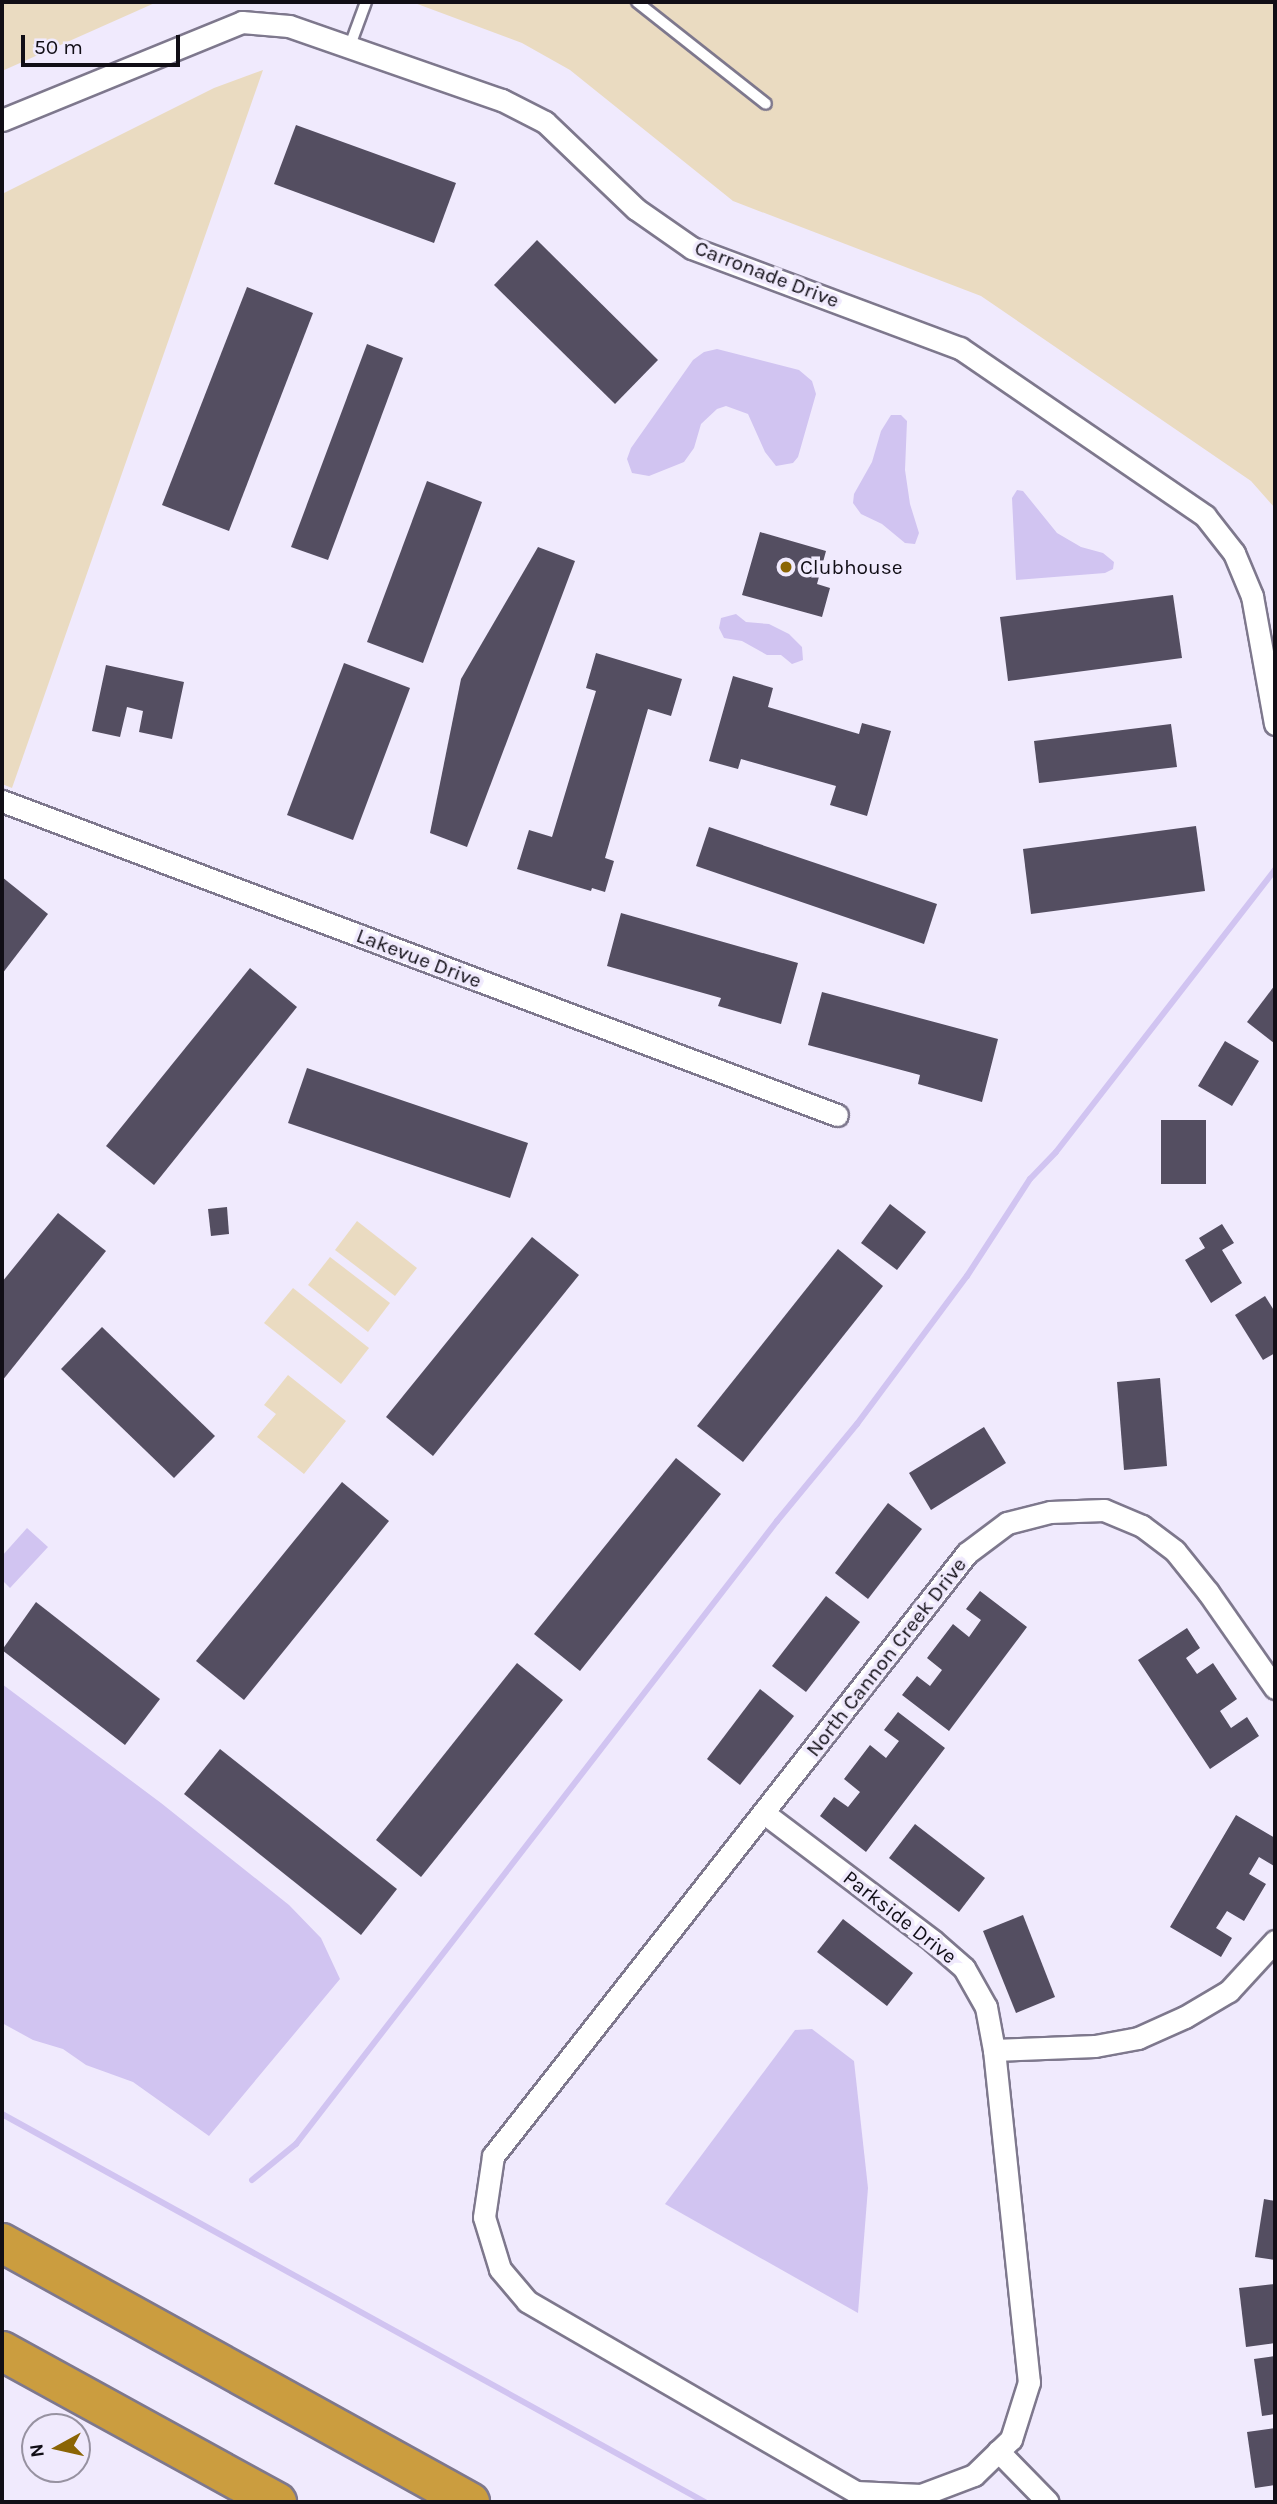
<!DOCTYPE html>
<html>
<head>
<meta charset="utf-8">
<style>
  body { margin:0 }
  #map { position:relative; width:1277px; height:2504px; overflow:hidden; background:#f0eafd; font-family:Karla,sans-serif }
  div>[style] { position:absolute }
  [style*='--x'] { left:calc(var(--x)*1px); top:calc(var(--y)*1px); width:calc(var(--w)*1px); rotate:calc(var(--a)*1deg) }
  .green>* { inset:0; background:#eadbc1 }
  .water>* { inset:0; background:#d1c4f1 }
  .stream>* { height:6px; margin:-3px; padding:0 3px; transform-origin:3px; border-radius:3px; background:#d1c4f1 }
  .building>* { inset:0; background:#544e61 }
  .roads { filter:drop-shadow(2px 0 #7e788d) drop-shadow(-2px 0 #7e788d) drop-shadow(0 2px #7e788d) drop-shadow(0 -2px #7e788d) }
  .service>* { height:10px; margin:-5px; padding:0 5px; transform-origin:5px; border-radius:5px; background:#fff }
  .minor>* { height:21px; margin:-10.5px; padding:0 10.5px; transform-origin:10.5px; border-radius:10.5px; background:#fff }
  .motorway>* { height:38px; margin:-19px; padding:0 19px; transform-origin:19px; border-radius:19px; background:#cb9d3f }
  .dots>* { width:19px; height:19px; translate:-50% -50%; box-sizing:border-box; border:4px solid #f0eafd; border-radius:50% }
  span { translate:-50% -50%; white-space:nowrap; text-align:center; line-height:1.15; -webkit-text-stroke:7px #f0eafd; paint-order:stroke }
  .street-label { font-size:21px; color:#110e16 }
  .poi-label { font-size:21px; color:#110e16 }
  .left { translate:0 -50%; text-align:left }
  .frame { position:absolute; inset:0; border:4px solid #110e16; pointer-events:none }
  .north { position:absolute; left:21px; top:2413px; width:70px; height:70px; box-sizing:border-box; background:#f0eafd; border:2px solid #9792a1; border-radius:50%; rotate:262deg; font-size:19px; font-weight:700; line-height:28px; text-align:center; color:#110e16 }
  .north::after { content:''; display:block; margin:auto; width:24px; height:32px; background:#8b6505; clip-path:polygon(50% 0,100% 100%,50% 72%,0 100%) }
  .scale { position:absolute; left:21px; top:35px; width:159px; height:32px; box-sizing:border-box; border:4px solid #110e16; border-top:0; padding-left:9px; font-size:21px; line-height:24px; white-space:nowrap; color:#110e16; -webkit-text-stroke:5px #f0eafd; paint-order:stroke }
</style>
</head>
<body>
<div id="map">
  <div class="green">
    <div style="clip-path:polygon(2px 2px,157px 2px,2px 71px)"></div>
    <div style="clip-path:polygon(412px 2px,1275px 2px,1275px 508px,1251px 481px,981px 296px,733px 201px,570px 70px,522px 43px)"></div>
    <div style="clip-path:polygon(263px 70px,12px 788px,2px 784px,2px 194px,214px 88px)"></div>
    <div style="clip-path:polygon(357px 1221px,417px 1268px,395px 1296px,335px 1250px)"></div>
    <div style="clip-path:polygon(330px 1257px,390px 1303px,368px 1332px,308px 1285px)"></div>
    <div style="clip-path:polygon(293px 1288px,369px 1348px,341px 1384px,264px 1323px)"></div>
    <div style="clip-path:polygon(288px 1375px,346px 1421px,304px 1474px,257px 1437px,276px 1414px,264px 1405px)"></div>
  </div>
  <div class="water">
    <div style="clip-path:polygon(717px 349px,799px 370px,812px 381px,816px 394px,798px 457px,793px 463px,776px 466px,765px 452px,748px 414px,726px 406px,717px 409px,701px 424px,694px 448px,684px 462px,649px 476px,632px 473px,627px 459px,631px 448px,693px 360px,704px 352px)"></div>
    <div style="clip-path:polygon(891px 415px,901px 415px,907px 421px,905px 470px,910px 504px,919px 533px,915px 544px,905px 543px,882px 524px,861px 514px,853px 503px,854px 494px,872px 462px,881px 431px)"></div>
    <div style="clip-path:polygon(1017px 490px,1023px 491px,1057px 533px,1081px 547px,1103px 553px,1114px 562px,1113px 569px,1105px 573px,1016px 580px,1012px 498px)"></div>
    <div style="clip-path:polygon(736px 614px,746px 622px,769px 624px,789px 634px,802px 647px,803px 660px,792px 664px,781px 655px,767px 655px,742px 641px,724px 638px,719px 628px,721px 618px)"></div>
    <div style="clip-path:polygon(27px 1528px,48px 1547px,10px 1588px,2px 1580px,2px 1556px)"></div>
    <div style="clip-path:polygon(2px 1684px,161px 1803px,289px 1905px,321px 1938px,340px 1979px,209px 2136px,133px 2082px,86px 2065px,63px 2049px,33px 2040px,2px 2023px)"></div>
    <div style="clip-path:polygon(812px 2029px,854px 2061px,868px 2188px,858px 2313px,665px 2204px,795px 2030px)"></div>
  </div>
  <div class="stream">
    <div style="--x:2;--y:2114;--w:803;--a:28.9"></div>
    <div style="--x:252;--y:2180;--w:57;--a:-39.3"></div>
    <div style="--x:296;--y:2144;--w:787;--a:-52.33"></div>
    <div style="--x:777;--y:1521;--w:126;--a:-50.5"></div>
    <div style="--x:857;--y:1424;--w:184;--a:-53.4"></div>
    <div style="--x:967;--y:1276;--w:116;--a:-57"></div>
    <div style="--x:1030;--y:1179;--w:37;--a:-46"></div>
    <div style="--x:1056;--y:1152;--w:357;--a:-52.2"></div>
  </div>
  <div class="building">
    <div style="clip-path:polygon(296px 125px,456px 183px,434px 243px,274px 184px)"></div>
    <div style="clip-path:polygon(537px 240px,658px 360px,615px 404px,494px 285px)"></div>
    <div style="clip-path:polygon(247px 287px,313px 313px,229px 531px,162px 505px)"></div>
    <div style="clip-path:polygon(367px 344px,403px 358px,328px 560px,291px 547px)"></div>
    <div style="clip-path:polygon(427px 481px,482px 502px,423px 663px,367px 642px)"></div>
    <div style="clip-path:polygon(760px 532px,826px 551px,817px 584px,830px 588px,822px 617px,742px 595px)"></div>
    <div style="clip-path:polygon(538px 547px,575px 561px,467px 847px,430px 833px,461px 679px)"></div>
    <div style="clip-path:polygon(1173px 595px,1182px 658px,1008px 681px,1000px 617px)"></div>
    <div style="clip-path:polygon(596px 653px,682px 679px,671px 716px,648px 709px,605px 858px,614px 861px,605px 892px,592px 888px,591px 891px,517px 869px,529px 830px,552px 837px,596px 691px,586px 688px)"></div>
    <div style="clip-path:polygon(344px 663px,410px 688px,353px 840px,287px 815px)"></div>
    <div style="clip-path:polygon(106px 665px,184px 682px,172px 739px,139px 732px,143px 711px,127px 707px,120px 737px,92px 731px)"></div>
    <div style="clip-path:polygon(733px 676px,773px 688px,768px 707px,859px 734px,862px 723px,891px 731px,867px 816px,830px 805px,836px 786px,741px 759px,738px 769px,709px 761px)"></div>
    <div style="clip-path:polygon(1171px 724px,1177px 767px,1039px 783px,1034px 741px)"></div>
    <div style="clip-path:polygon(1196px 826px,1205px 891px,1031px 914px,1023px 849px)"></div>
    <div style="clip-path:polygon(709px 827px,937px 904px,924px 944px,696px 866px)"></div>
    <div style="clip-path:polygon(2px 877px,48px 914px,2px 974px)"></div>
    <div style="clip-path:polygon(621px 913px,798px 963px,781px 1024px,718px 1006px,721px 998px,607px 966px)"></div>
    <div style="clip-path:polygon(250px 968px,297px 1007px,154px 1185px,106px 1146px)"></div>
    <div style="clip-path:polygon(1275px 985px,1275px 1041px,1274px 1043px,1247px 1022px)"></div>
    <div style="clip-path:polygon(822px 992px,998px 1039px,982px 1102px,918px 1084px,920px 1075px,808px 1045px)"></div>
    <div style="clip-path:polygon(1225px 1041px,1259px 1061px,1232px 1106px,1198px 1086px)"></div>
    <div style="clip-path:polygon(307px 1068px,528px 1143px,510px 1198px,288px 1123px)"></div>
    <div style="clip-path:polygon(1161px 1120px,1206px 1120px,1206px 1184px,1161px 1184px)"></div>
    <div style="clip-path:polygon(890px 1204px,926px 1232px,897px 1270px,861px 1243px)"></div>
    <div style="clip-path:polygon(227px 1207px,229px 1234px,211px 1236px,208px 1209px)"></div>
    <div style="clip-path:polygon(58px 1213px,106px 1251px,2px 1381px,2px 1282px)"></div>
    <div style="clip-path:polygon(1222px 1224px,1234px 1243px,1222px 1250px,1242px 1283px,1211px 1303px,1185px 1260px,1205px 1248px,1199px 1238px)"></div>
    <div style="clip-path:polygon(532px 1237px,579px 1275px,433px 1456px,386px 1417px)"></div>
    <div style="clip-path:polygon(838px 1249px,883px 1286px,743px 1462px,697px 1426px)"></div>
    <div style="clip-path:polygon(1265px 1296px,1275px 1312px,1275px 1353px,1263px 1360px,1235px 1315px)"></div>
    <div style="clip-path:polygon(102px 1327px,215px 1436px,174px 1478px,61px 1369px)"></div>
    <div style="clip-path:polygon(1160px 1378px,1167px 1466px,1124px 1470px,1117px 1382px)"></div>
    <div style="clip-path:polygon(984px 1427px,1006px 1463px,931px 1510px,909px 1473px)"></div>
    <div style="clip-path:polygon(676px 1458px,721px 1494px,580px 1671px,534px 1634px)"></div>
    <div style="clip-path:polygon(342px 1482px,389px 1521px,244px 1700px,196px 1661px)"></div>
    <div style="clip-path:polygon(888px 1503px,922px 1529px,868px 1599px,835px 1573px)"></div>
    <div style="clip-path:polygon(980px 1591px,1027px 1627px,949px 1731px,902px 1695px,917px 1676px,930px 1686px,942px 1670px,927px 1658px,953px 1624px,969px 1637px,981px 1620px,966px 1609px)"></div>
    <div style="clip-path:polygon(826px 1596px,860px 1622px,806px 1692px,772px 1666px)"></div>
    <div style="clip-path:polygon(36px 1602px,160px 1699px,125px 1745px,2px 1650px)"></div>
    <div style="clip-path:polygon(1187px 1628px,1200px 1648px,1186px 1658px,1197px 1674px,1213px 1663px,1237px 1699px,1220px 1711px,1231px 1728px,1247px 1717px,1259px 1736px,1210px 1769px,1138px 1660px)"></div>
    <div style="clip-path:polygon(517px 1663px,563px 1700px,421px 1877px,376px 1840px)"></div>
    <div style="clip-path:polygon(760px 1689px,794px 1716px,740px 1785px,707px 1759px)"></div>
    <div style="clip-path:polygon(898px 1712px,945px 1748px,866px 1852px,820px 1816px,834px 1797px,848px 1807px,860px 1792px,844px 1779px,870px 1745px,886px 1758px,899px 1741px,884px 1730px)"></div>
    <div style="clip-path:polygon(220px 1749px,397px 1889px,361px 1935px,184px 1794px)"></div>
    <div style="clip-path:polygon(1236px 1815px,1275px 1838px,1275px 1863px,1274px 1866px,1259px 1857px,1249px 1874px,1266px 1884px,1244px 1921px,1227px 1911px,1216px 1928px,1232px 1938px,1221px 1957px,1170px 1927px)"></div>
    <div style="clip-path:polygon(915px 1824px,985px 1878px,959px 1912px,889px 1858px)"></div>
    <div style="clip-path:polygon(1023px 1915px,1055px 1997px,1016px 2013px,983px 1931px)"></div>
    <div style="clip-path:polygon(843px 1919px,913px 1973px,887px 2006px,817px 1952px)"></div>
    <div style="clip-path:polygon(1264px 2199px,1275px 2201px,1275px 2260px,1255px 2257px)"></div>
    <div style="clip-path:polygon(1275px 2284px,1275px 2343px,1246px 2347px,1239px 2288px)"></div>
    <div style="clip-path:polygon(1275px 2356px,1275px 2414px,1262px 2416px,1254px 2359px)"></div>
    <div style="clip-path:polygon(1275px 2428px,1275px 2485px,1255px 2488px,1247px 2432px)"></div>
  </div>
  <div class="roads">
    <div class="service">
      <div style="--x:637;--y:2;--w:164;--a:38.3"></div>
      <div style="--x:349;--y:48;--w:49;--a:-69.7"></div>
    </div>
    <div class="minor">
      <div style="--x:2;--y:120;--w:259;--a:-22.2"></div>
      <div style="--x:242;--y:22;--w:47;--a:4.9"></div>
      <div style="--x:289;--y:26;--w:225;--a:19.2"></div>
      <div style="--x:502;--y:100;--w:48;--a:27.1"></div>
      <div style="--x:545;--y:122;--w:126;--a:43.7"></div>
      <div style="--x:636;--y:209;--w:68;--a:34.9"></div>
      <div style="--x:692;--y:248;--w:286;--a:20.5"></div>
      <div style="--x:960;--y:348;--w:297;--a:34.4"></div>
      <div style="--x:1205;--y:516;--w:47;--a:51.9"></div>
      <div style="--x:1234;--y:553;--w:47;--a:67.3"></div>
      <div style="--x:1252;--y:596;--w:130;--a:79.8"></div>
      <div style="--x:2;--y:801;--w:892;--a:20.61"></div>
      <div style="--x:764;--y:1813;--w:212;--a:37.1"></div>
      <div style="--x:933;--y:1941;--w:41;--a:41.1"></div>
      <div style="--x:964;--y:1968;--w:45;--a:60.6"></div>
      <div style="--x:986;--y:2007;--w:44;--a:79.5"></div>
      <div style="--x:994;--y:2050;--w:334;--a:84"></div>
      <div style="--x:1029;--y:2382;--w:60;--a:107.5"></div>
      <div style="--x:1011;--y:2439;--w:52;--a:135.8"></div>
      <div style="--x:974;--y:2475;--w:57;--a:159.3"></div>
      <div style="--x:921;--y:2495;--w:65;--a:-177.4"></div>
      <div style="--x:856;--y:2492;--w:380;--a:-149.9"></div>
      <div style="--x:527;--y:2301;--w:42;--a:-130.2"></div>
      <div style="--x:500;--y:2269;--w:54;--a:-107.1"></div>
      <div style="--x:484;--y:2217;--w:62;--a:-81.6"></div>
      <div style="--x:493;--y:2156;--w:767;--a:-51.83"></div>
      <div style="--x:967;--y:1553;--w:50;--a:-36.9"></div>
      <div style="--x:1007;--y:1523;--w:44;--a:-14.3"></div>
      <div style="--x:1050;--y:1512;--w:54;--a:-2.1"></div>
      <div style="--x:1104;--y:1510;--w:41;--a:22.8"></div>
      <div style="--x:1142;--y:1526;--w:41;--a:37.1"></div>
      <div style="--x:1175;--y:1551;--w:53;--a:51.2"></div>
      <div style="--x:1208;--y:1592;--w:117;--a:55.1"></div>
      <div style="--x:994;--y:2050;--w:101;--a:-2.3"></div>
      <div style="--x:1095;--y:2046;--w:44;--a:-10.5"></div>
      <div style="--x:1138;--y:2038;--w:51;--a:-24.1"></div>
      <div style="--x:1185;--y:2017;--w:51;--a:-30.6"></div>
      <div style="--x:1229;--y:1991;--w:68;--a:-47.4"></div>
      <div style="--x:998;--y:2451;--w:71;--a:45.6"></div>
    </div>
    <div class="motorway">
      <div style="--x:2;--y:2243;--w:535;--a:28.96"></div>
      <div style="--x:2;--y:2351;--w:314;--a:28.8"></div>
    </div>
  </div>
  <div class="dots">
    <div style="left:786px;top:567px;background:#8b6505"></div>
  </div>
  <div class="street-label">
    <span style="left:767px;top:274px;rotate:21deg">Carronade Drive</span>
    <span style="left:419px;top:958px;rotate:21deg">Lakevue Drive</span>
    <span style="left:886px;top:1657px;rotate:-52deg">North Cannon Creek Drive</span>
    <span style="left:900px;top:1917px;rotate:38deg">Parkside Drive</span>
  </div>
  <div class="poi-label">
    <span class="left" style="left:800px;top:567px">Clubhouse</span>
  </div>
  <div class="frame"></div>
  <div class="north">N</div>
  <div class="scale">50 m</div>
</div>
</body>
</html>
